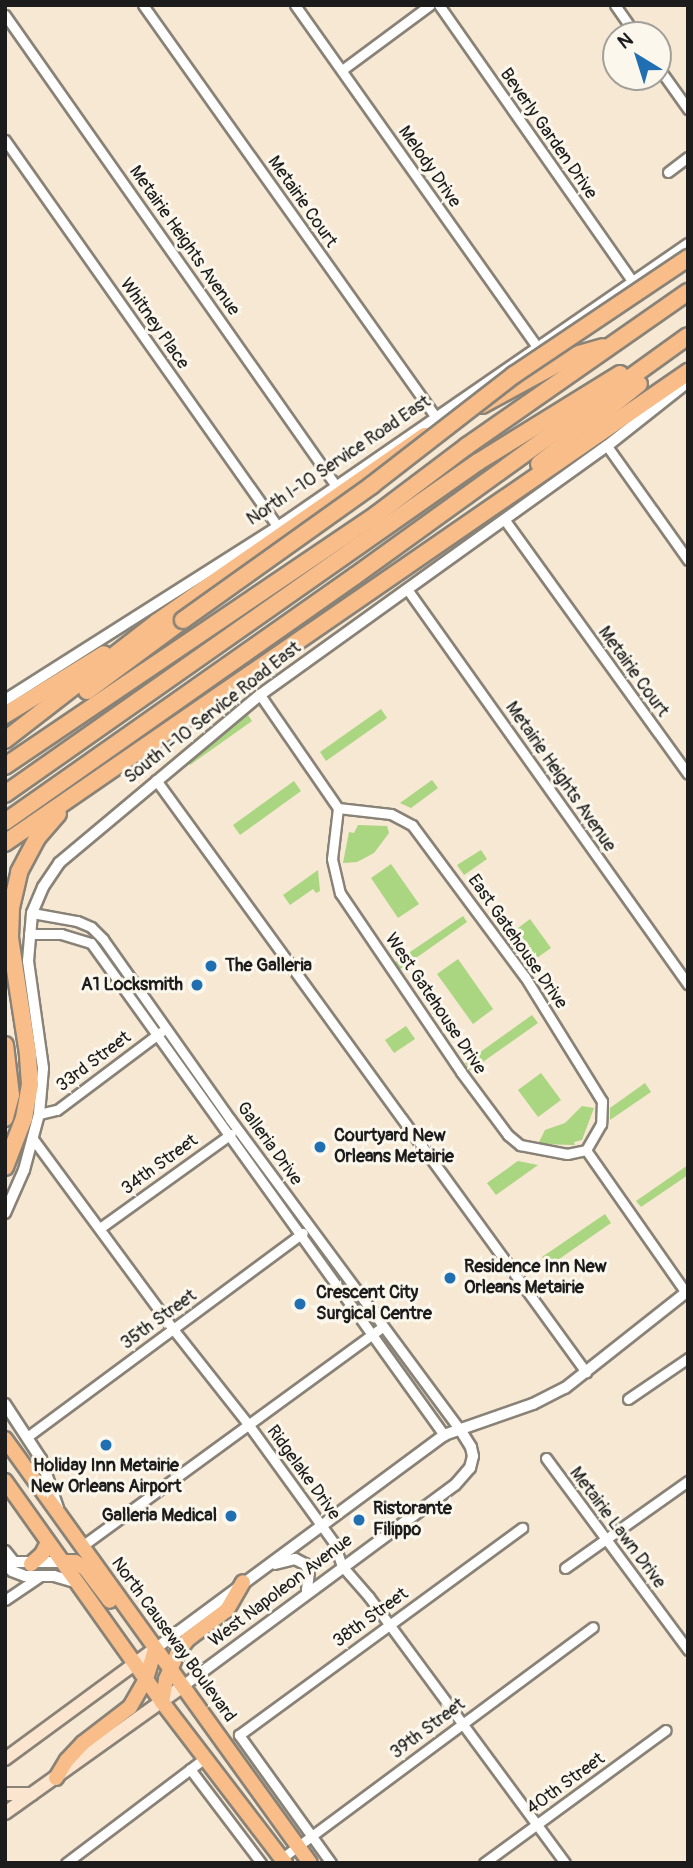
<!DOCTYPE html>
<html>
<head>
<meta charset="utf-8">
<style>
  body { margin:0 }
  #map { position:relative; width:693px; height:1868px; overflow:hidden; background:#f6e8d2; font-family:Pangolin,sans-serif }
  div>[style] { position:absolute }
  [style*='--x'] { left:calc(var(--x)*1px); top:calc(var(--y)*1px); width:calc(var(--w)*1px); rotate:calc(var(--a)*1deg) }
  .green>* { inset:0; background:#aad581 }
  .roads { filter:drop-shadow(2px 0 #898277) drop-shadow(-2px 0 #898277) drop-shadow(0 2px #898277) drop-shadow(0 -2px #898277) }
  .minor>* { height:9px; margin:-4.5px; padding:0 4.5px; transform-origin:4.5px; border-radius:4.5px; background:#fff }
  .tertiary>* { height:10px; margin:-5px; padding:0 5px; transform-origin:5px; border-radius:5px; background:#fff }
  .secondary>* { height:12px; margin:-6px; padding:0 6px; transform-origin:6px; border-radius:6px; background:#fce5cf }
  .trunk>* { height:14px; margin:-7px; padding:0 7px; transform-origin:7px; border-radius:7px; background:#f8bd88 }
  .motorway>* { height:16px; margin:-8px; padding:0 8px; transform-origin:8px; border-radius:8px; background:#f8bd88 }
  .bridges { filter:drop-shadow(2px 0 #898277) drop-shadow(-2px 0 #898277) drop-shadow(0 2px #898277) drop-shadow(0 -2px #898277) }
  .motorway-bridge>* { height:16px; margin:-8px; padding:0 8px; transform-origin:8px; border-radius:8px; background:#f8bd88 }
  .dots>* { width:19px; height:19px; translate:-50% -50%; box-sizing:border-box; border:4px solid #fbf7ec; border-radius:50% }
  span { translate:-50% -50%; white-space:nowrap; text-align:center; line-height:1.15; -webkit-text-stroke:6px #fbf7ec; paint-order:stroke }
  .street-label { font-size:18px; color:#1c1c1c }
  .poi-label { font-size:18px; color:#1c1c1c; font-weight:700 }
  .left { translate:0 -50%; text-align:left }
  .right { translate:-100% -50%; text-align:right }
  .frame { position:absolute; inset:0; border:7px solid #1c1c1c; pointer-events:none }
  .north { position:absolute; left:602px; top:21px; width:70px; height:70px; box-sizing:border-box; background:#fbf7ec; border:2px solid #a29f99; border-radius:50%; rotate:322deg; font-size:19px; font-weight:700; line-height:28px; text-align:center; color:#1c1c1c }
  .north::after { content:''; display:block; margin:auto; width:24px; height:32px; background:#1f6fb2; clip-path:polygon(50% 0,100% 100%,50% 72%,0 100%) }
</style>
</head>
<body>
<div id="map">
  <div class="green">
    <div style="clip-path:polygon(381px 709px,387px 718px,326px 761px,320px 752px)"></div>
    <div style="clip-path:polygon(248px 715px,252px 721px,190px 765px,186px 759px,228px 726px)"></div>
    <div style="clip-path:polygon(432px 780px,438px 788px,411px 808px,400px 803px)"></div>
    <div style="clip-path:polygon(294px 781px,301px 791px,240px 835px,233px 825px)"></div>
    <div style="clip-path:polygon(358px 825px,387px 826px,389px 833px,374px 853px,357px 862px,343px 863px,349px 832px,354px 833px)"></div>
    <div style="clip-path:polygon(481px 850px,487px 859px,464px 875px,457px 865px)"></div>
    <div style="clip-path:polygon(391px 864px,419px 904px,398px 918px,371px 878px)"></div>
    <div style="clip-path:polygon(318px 870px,320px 891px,316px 893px,313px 889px,290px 905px,283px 895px)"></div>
    <div style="clip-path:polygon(463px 916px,467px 922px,399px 970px,394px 963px)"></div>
    <div style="clip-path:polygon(530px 919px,551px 948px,534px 960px,513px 932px)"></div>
    <div style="clip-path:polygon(458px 959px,493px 1009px,473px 1024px,437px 974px)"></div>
    <div style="clip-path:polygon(532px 1015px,538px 1023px,470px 1071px,465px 1063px)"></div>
    <div style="clip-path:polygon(406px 1026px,415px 1039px,394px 1053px,385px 1040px)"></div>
    <div style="clip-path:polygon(541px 1073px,561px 1100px,538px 1117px,518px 1090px)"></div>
    <div style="clip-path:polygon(645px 1083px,651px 1092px,610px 1120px,610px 1108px)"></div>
    <div style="clip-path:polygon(582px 1106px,594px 1108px,582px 1140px,574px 1142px,575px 1145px,538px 1144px,545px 1130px,565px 1123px)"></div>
    <div style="clip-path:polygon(518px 1161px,538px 1165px,496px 1195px,487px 1183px)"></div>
    <div style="clip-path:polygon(688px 1165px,688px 1175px,641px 1207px,636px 1201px)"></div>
    <div style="clip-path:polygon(605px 1214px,611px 1223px,549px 1266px,542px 1257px)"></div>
  </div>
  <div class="roads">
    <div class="minor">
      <div style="--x:143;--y:5;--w:504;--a:54.61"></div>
      <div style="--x:295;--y:5;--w:419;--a:54.7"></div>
      <div style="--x:439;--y:5;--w:337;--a:55"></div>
      <div style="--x:615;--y:5;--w:37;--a:55"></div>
      <div style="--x:5;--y:15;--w:576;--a:54.9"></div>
      <div style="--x:658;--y:67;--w:52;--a:54.5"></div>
      <div style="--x:342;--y:70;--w:109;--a:-36.5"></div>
      <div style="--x:5;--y:140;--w:474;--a:54.8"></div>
      <div style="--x:668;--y:172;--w:25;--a:-37"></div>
      <div style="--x:607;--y:446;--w:140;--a:54.6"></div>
      <div style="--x:504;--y:519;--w:314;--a:54.2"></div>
      <div style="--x:407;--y:589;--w:485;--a:54.6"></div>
      <div style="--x:260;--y:695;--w:137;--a:55.4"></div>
      <div style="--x:156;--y:780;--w:732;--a:54.01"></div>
      <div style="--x:338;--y:808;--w:53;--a:6.5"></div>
      <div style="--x:391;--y:814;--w:24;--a:28"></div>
      <div style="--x:412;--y:825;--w:189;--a:53.4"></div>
      <div style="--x:525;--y:977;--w:146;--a:58.2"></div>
      <div style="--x:602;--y:1101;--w:23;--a:92"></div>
      <div style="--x:601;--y:1124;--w:30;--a:120"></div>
      <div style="--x:338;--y:808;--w:51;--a:96.7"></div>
      <div style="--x:332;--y:859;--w:35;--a:77"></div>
      <div style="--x:340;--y:893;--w:216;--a:55.9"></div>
      <div style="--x:461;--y:1072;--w:79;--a:53.3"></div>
      <div style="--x:508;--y:1135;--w:16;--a:40"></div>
      <div style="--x:520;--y:1145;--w:48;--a:10.8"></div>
      <div style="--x:567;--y:1154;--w:19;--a:-12"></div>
      <div style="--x:32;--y:913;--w:46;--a:10.1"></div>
      <div style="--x:77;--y:921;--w:15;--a:23"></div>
      <div style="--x:91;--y:927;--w:17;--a:45"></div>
      <div style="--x:103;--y:939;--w:220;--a:54.8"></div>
      <div style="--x:230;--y:1119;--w:385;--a:53.5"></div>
      <div style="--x:29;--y:934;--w:32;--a:0"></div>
      <div style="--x:61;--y:934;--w:31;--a:17"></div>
      <div style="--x:91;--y:943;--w:606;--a:54.34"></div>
      <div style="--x:39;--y:1114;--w:18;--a:-13"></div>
      <div style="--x:57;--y:1110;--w:130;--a:-36.9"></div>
      <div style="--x:33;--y:1139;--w:236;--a:53.6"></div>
      <div style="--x:173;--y:1329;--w:121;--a:51.7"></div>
      <div style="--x:248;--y:1424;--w:147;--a:54.1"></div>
      <div style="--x:334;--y:1543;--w:24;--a:71"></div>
      <div style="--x:342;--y:1566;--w:41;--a:48.9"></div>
      <div style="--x:369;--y:1597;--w:330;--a:53.6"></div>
      <div style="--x:586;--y:1150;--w:174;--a:55"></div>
      <div style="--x:100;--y:1228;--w:161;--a:-35.7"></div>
      <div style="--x:628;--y:1399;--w:73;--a:-34.3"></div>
      <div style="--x:27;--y:1437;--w:343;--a:-36.5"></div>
      <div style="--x:546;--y:1458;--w:239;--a:53.5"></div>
      <div style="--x:82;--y:1546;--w:371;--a:-36.1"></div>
      <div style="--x:565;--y:1568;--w:151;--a:-35.3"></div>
      <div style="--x:5;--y:1600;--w:41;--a:-34.1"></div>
      <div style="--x:190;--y:1769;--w:118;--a:52.9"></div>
      <div style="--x:282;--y:1858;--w:387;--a:-36.6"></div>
      <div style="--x:66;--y:1863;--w:174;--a:-37.1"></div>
      <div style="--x:331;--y:1863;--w:158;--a:-125.7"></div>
      <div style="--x:239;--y:1735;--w:351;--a:-36.2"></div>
      <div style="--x:484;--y:1863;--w:225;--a:-36.2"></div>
    </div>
    <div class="tertiary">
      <div style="--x:5;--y:700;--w:323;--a:-32.4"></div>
      <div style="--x:278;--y:527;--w:498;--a:-34.6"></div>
      <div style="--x:5;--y:1213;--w:47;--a:-66.2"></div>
      <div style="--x:24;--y:1170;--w:58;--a:-75"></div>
      <div style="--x:39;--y:1114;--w:46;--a:-85"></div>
      <div style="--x:43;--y:1068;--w:108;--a:-98"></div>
      <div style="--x:28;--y:961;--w:48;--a:-85.2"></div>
      <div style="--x:32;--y:913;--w:28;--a:-67"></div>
      <div style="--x:43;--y:887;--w:29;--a:-56"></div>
      <div style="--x:59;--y:863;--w:262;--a:-39.9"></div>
      <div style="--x:260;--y:695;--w:427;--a:-35.7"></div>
      <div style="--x:607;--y:446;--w:103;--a:-38.3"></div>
      <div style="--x:5;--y:1404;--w:66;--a:56.8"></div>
      <div style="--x:41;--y:1459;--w:52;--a:70.9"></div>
      <div style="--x:5;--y:1551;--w:14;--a:51"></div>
      <div style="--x:14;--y:1562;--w:49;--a:0"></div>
      <div style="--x:5;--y:1564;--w:10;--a:45"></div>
      <div style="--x:12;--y:1571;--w:14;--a:21"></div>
      <div style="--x:25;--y:1576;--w:29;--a:0"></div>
      <div style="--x:54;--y:1576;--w:25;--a:16"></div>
      <div style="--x:275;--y:1564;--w:21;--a:-14"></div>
      <div style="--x:295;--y:1559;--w:11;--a:27"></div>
      <div style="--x:305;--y:1564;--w:8;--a:60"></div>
      <div style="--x:309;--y:1571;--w:20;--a:96"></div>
      <div style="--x:155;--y:1649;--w:360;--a:-36.5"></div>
      <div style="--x:444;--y:1435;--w:94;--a:-19.2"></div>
      <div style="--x:533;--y:1404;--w:36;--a:-27"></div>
      <div style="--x:565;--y:1388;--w:157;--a:-38.3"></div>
      <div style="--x:183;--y:1686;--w:338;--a:-36.5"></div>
      <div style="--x:455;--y:1485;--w:23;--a:-49"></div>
      <div style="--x:470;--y:1468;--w:12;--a:-76"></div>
      <div style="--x:473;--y:1456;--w:9;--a:-103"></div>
      <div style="--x:471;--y:1447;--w:22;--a:-122"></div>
    </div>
    <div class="secondary">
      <div style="--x:5;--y:1759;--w:186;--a:-36.3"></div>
      <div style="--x:5;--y:1794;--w:27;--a:0"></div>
      <div style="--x:5;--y:1813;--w:219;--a:-35.5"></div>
    </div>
    <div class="trunk">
      <div style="--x:5;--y:1439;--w:522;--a:54.27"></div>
      <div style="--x:5;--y:1481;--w:271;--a:54.6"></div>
      <div style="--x:162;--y:1702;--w:203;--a:52.6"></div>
      <div style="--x:63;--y:1562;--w:12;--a:0"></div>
      <div style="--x:75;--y:1562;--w:12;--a:31"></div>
      <div style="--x:85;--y:1568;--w:41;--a:52.9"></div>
      <div style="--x:31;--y:1564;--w:15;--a:-42"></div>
      <div style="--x:42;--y:1554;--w:13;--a:-63"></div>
      <div style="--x:162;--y:1702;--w:23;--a:-80"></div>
      <div style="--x:166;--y:1679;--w:27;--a:-66"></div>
      <div style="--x:177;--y:1654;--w:17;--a:-54"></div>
      <div style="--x:187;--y:1640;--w:50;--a:-36.9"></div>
      <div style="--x:227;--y:1610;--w:32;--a:-60"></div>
      <div style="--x:56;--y:1778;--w:21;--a:-59"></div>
      <div style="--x:67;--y:1760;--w:23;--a:-47"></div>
      <div style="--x:83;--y:1743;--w:59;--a:-37.5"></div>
      <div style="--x:130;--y:1707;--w:32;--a:-60"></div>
      <div style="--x:146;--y:1679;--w:31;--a:-73"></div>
    </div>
    <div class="motorway">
      <div style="--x:482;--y:405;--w:102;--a:-28.6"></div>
      <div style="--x:572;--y:356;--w:32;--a:-16"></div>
      <div style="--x:539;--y:464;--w:128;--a:-38.7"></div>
      <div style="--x:87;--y:691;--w:119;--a:-36.5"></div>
      <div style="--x:5;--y:715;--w:116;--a:-31.6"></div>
      <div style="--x:5;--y:740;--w:192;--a:-37.8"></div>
      <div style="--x:157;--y:622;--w:326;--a:-34.8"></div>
      <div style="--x:5;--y:766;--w:449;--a:-34.1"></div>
      <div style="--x:377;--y:514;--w:113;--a:-37.1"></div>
      <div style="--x:467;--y:446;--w:269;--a:-34.9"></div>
      <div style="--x:5;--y:794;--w:578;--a:-35.07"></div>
      <div style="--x:478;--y:462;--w:167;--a:-31.8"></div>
      <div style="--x:5;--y:822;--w:428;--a:-35.1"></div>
      <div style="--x:355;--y:576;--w:410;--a:-35.8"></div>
      <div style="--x:5;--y:843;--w:830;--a:-34.59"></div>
      <div style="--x:5;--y:1045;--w:50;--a:83.2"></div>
      <div style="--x:11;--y:1095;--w:24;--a:105"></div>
      <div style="--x:5;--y:1167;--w:53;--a:-68.8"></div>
      <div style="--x:24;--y:1118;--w:34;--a:-80"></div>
      <div style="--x:30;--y:1085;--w:31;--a:-94"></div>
      <div style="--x:28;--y:1054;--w:117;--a:-98.8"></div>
      <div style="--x:10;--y:938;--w:30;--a:-88"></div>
      <div style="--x:11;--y:908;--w:37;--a:-77"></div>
      <div style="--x:19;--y:872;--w:38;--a:-62"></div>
      <div style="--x:37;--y:838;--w:32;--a:-49"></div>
    </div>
  </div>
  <div class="bridges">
    <div class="motorway-bridge">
      <div style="--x:183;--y:620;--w:232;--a:-35.5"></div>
      <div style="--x:372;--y:485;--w:180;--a:-37.8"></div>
      <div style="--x:514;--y:375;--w:210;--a:-33.9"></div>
    </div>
  </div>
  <div class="dots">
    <div style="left:211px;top:966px;background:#1f6fb2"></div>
    <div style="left:197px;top:985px;background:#1f6fb2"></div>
    <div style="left:320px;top:1147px;background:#1f6fb2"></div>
    <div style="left:450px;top:1278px;background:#1f6fb2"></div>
    <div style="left:300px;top:1304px;background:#1f6fb2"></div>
    <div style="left:106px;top:1445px;background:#1f6fb2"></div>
    <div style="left:231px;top:1516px;background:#1f6fb2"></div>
    <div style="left:359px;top:1520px;background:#1f6fb2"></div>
  </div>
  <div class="street-label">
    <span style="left:548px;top:134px;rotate:55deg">Beverly Garden Drive</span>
    <span style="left:429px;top:167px;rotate:55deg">Melody Drive</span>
    <span style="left:302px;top:202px;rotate:55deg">Metairie Court</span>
    <span style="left:184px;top:241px;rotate:55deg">Metairie Heights Avenue</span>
    <span style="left:154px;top:324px;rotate:55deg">Whitney Place</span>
    <span style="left:339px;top:461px;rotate:-34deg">North I-10 Service Road East</span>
    <span style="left:633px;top:672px;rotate:54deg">Metairie Court</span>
    <span style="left:213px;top:713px;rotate:-38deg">South I-10 Service Road East</span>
    <span style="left:560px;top:777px;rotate:55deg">Metairie Heights Avenue</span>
    <span style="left:517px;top:942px;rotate:55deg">East Gatehouse Drive</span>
    <span style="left:435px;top:1004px;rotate:56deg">West Gatehouse Drive</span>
    <span style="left:94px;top:1062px;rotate:-37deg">33rd Street</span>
    <span style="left:269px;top:1144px;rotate:54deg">Galleria Drive</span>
    <span style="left:160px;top:1165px;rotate:-36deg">34th Street</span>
    <span style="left:159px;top:1320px;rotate:-36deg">35th Street</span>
    <span style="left:303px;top:1473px;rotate:54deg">Ridgelake Drive</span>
    <span style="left:617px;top:1528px;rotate:53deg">Metairie Lawn Drive</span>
    <span style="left:281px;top:1591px;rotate:-37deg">West Napoleon Avenue</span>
    <span style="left:371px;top:1618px;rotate:-36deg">38th Street</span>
    <span style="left:173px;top:1640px;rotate:54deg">North Causeway Boulevard</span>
    <span style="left:428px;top:1729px;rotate:-37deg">39th Street</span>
    <span style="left:566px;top:1784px;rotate:-36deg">40th Street</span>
  </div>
  <div class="poi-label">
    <span class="left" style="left:225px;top:966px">The Galleria</span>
    <span class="right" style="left:183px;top:985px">A1 Locksmith</span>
    <span class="left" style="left:334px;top:1147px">Courtyard New<br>Orleans Metairie</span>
    <span class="left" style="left:464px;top:1278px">Residence Inn New<br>Orleans Metairie</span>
    <span class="left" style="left:316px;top:1304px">Crescent City<br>Surgical Centre</span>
    <span style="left:106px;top:1477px">Holiday Inn Metairie<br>New Orleans Airport</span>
    <span class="left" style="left:373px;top:1520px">Ristorante<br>Filippo</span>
    <span class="right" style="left:217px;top:1516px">Galleria Medical</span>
  </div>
  <div class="frame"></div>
  <div class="north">N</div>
</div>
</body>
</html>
